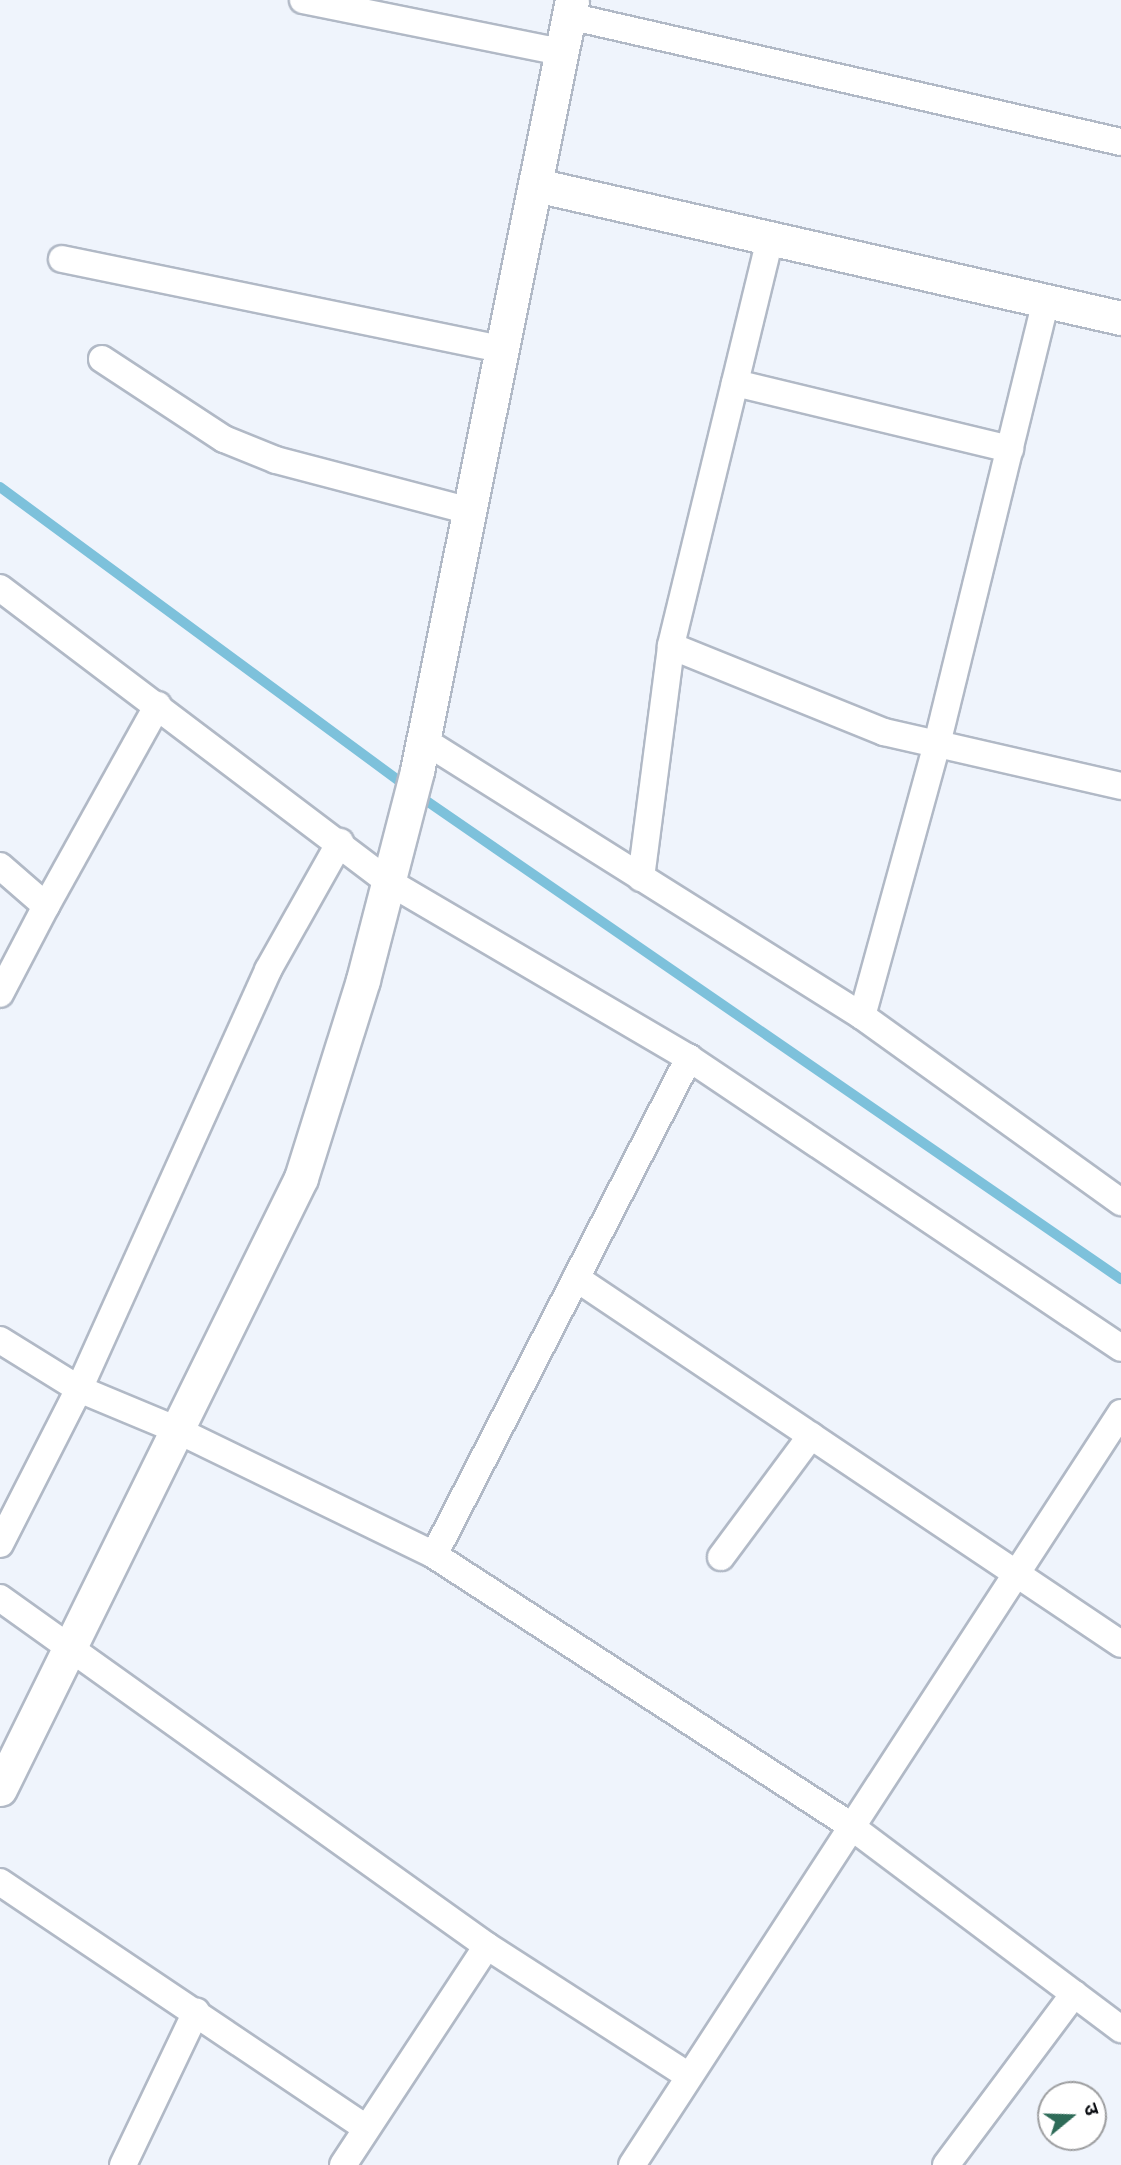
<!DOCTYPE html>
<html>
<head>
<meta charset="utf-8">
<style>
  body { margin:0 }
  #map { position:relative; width:1121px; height:2165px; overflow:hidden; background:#eff4fc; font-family:Spectral,"Noto Sans Devanagari",serif }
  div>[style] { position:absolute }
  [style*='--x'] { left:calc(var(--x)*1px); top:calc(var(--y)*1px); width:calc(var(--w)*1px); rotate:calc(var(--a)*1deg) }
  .stream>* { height:10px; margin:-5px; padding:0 5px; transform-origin:5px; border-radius:5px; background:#7dc1db }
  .roads { filter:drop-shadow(2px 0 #b1b9c6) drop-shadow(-2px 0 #b1b9c6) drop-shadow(0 2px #b1b9c6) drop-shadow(0 -2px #b1b9c6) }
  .minor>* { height:26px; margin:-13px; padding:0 13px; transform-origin:13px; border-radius:13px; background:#fff }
  .tertiary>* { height:33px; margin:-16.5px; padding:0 16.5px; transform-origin:16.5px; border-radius:16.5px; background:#fff }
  span { translate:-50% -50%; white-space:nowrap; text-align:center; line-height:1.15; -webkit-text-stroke:7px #fff; paint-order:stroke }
  .north { position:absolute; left:1037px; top:2081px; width:70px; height:70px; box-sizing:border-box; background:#fff; border:2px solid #9d9ea0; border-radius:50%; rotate:71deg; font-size:19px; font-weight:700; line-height:28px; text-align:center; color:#0b0d12 }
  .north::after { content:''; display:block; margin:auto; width:24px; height:32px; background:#2e6b58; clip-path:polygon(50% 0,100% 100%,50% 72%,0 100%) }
</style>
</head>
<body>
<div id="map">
  <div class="stream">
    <div style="--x:0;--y:487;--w:504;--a:36.37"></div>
    <div style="--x:418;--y:795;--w:854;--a:34.55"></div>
  </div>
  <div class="roads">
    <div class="minor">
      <div style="--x:303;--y:0;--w:264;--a:11.4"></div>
      <div style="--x:569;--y:16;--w:566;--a:12.86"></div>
      <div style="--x:770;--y:239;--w:419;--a:103.7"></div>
      <div style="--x:671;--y:646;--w:230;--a:22"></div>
      <div style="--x:884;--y:732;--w:54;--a:12.8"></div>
      <div style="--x:937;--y:744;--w:456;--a:-76.2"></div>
      <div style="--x:62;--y:259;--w:451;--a:11.6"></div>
      <div style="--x:102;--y:359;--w:146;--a:33.3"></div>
      <div style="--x:224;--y:439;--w:56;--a:22"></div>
      <div style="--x:276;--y:460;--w:202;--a:14.7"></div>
      <div style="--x:735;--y:383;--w:283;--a:13.5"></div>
      <div style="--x:0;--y:588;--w:488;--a:37.1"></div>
      <div style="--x:389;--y:882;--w:348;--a:30.4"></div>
      <div style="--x:689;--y:1058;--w:520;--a:33.87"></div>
      <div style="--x:423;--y:740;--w:519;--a:32.16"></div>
      <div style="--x:1121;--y:786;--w:189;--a:-167.1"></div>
      <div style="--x:937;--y:744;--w:282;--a:105.4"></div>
      <div style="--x:862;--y:1016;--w:319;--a:35.7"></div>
      <div style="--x:0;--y:866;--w:61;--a:41"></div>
      <div style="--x:46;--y:906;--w:99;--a:117.6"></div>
      <div style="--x:641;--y:878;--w:234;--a:-82.6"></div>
      <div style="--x:46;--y:906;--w:230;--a:-60.9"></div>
      <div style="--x:576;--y:1278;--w:656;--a:33.88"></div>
      <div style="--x:0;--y:1340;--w:93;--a:31.8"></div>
      <div style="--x:79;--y:1389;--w:104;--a:22.6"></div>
      <div style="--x:175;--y:1429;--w:288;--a:25.9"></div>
      <div style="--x:434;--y:1555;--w:495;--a:33"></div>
      <div style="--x:849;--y:1825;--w:340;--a:36.9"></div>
      <div style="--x:0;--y:1544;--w:174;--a:-63"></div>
      <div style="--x:79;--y:1389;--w:460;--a:-65.7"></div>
      <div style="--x:268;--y:970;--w:147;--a:-60.6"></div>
      <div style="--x:434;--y:1555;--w:559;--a:-62.84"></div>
      <div style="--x:721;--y:1557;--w:151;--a:-53.4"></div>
      <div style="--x:0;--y:1598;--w:599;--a:35.55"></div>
      <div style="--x:0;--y:1882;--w:441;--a:33.9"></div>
      <div style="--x:123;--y:2165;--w:170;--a:-64.5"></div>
      <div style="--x:343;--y:2165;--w:262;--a:-56.7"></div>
      <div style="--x:487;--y:1946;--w:240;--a:32.8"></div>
      <div style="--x:632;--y:2165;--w:897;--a:-56.97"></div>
      <div style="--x:946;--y:2165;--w:214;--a:-53.2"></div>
    </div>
    <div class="tertiary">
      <div style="--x:536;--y:185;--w:600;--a:12.81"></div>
      <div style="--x:0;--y:1789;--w:681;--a:-63.77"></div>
      <div style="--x:301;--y:1178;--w:207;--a:-72.6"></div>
      <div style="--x:363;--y:980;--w:216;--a:-75.5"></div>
      <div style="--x:417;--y:771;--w:786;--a:-78.63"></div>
    </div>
  </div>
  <div class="north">उ</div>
</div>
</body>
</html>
